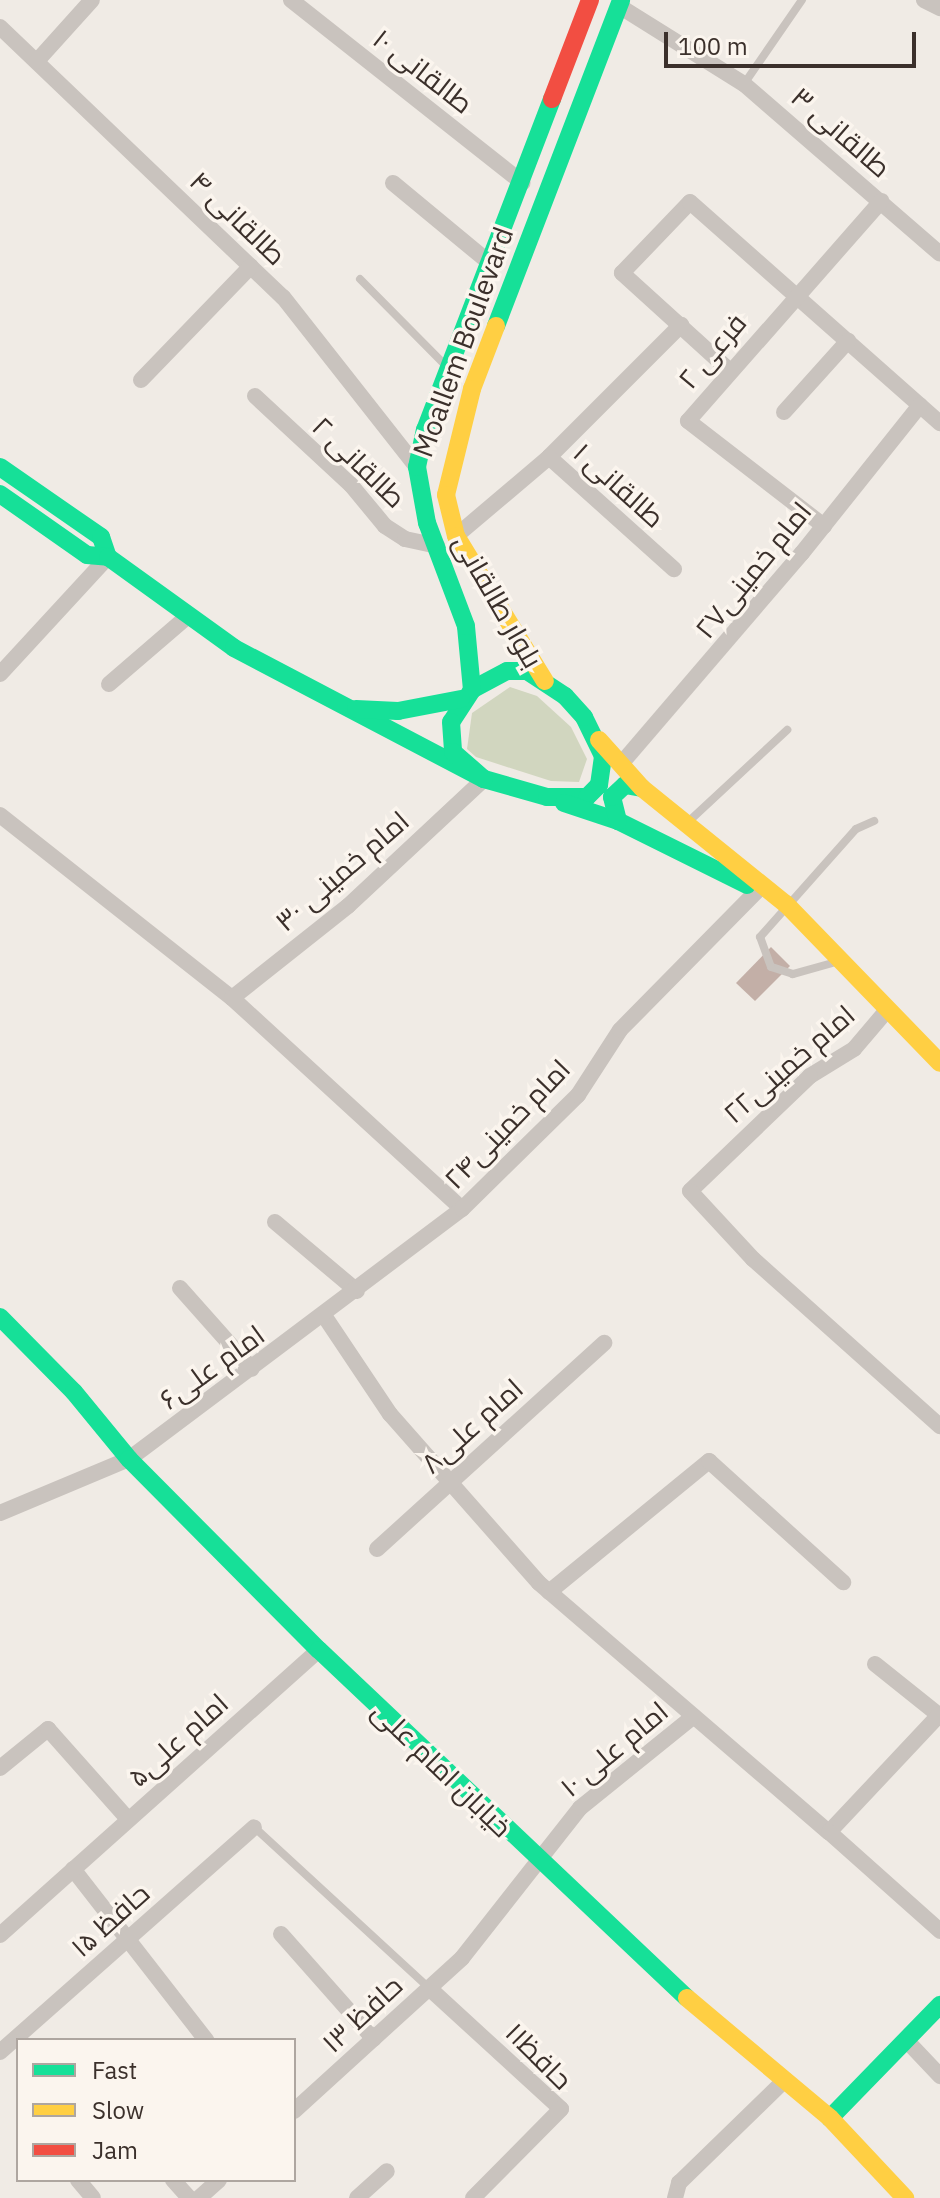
<!DOCTYPE html>
<html>
<head>
<meta charset="utf-8">
<style>
  body { margin:0 }
  #map { position:relative; width:940px; height:2198px; overflow:hidden; background:#f0ebe5; font-family:"IBM Plex Sans",Cairo,sans-serif }
  div>[style] { position:absolute }
  [style*='--x'] { left:calc(var(--x)*1px); top:calc(var(--y)*1px); width:calc(var(--w)*1px); rotate:calc(var(--a)*1deg) }
  .green>* { inset:0; background:#d1d6bf }
  .building>* { inset:0; background:#c3afa7 }
  .lane>* { height:8px; margin:-4px; padding:0 4px; transform-origin:4px; border-radius:4px; background:#c9c3be }
  .street>* { height:16px; margin:-8px; padding:0 8px; transform-origin:8px; border-radius:8px; background:#c9c3be }
  .fast>* { height:18px; margin:-9px; padding:0 9px; transform-origin:9px; border-radius:9px; background:#16e098 }
  .slow>* { height:18px; margin:-9px; padding:0 9px; transform-origin:9px; border-radius:9px; background:#ffcf43 }
  .jam>* { height:18px; margin:-9px; padding:0 9px; transform-origin:9px; border-radius:9px; background:#f24e42 }
  span { translate:-50% -50%; white-space:nowrap; text-align:center; line-height:1.15; -webkit-text-stroke:7px #fbf5ee; paint-order:stroke }
  .street-label { font-size:28px; color:#3b302b }
  .legend { position:absolute; left:16px; top:2038px; width:280px; height:144px; box-sizing:border-box; background:#fbf5ee; border:2px solid #aea6a0; margin:0; padding:10px 14px; list-style:none; font-size:24px; color:#3b302b }
  .legend li { display:flex; align-items:center; gap:16px; height:40px }
  .legend b { width:40px; border:2px solid #aea6a0 }
  .scale { position:absolute; left:664px; top:32px; width:252px; height:36px; box-sizing:border-box; border:4px solid #3b302b; border-top:0; padding-left:10px; font-size:24px; line-height:28px; white-space:nowrap; color:#3b302b; -webkit-text-stroke:6px #fbf5ee; paint-order:stroke }
</style>
</head>
<body>
<div id="map">
  <div class="green">
    <div style="clip-path:polygon(510px 687px,537px 696px,571px 727px,587px 759px,579px 782px,551px 781px,476px 757px,467px 749px,472px 713px)"></div>
  </div>
  <div class="building">
    <div style="clip-path:polygon(771px 947px,790px 966px,755px 1001px,736px 983px)"></div>
  </div>
  <div class="lane">
    <div style="--x:744;--y:84;--w:102;--a:-55.4"></div>
    <div style="--x:360;--y:279;--w:122;--a:45.3"></div>
    <div style="--x:687;--y:823;--w:137;--a:-42.9"></div>
    <div style="--x:836;--y:962;--w:45;--a:164.4"></div>
    <div style="--x:793;--y:974;--w:23;--a:-162"></div>
    <div style="--x:771;--y:967;--w:32;--a:-110"></div>
    <div style="--x:760;--y:937;--w:144;--a:-48.4"></div>
    <div style="--x:856;--y:829;--w:20;--a:-24"></div>
    <div style="--x:254;--y:1827;--w:238;--a:42.6"></div>
  </div>
  <div class="street">
    <div style="--x:291;--y:0;--w:295;--a:38.3"></div>
    <div style="--x:924;--y:0;--w:18;--a:27"></div>
    <div style="--x:619;--y:6;--w:147;--a:32"></div>
    <div style="--x:744;--y:84;--w:259;--a:40.9"></div>
    <div style="--x:0;--y:27;--w:391;--a:43.7"></div>
    <div style="--x:283;--y:297;--w:216;--a:51.8"></div>
    <div style="--x:37;--y:61;--w:82;--a:-48"></div>
    <div style="--x:393;--y:183;--w:127;--a:39.6"></div>
    <div style="--x:730;--y:371;--w:146;--a:-137.8"></div>
    <div style="--x:622;--y:273;--w:98;--a:-46.2"></div>
    <div style="--x:690;--y:202;--w:334;--a:41.5"></div>
    <div style="--x:141;--y:380;--w:158;--a:-46"></div>
    <div style="--x:255;--y:396;--w:131;--a:42.8"></div>
    <div style="--x:351;--y:485;--w:53;--a:50.3"></div>
    <div style="--x:385;--y:526;--w:24;--a:33"></div>
    <div style="--x:405;--y:539;--w:33;--a:12"></div>
    <div style="--x:784;--y:412;--w:96;--a:-48"></div>
    <div style="--x:549;--y:457;--w:187;--a:-45"></div>
    <div style="--x:824;--y:526;--w:172;--a:-142.3"></div>
    <div style="--x:688;--y:421;--w:293;--a:-48.7"></div>
    <div style="--x:456;--y:536;--w:122;--a:-40.3"></div>
    <div style="--x:549;--y:457;--w:168;--a:41.9"></div>
    <div style="--x:0;--y:674;--w:159;--a:-47.3"></div>
    <div style="--x:109;--y:684;--w:104;--a:-40.7"></div>
    <div style="--x:621;--y:764;--w:278;--a:-49.4"></div>
    <div style="--x:802;--y:553;--w:189;--a:-51.4"></div>
    <div style="--x:0;--y:815;--w:295;--a:38.3"></div>
    <div style="--x:232;--y:998;--w:312;--a:42.5"></div>
    <div style="--x:232;--y:998;--w:148;--a:-38.4"></div>
    <div style="--x:348;--y:906;--w:186;--a:-43"></div>
    <div style="--x:888;--y:1009;--w:52;--a:130.4"></div>
    <div style="--x:854;--y:1049;--w:52;--a:148.5"></div>
    <div style="--x:810;--y:1076;--w:166;--a:136.2"></div>
    <div style="--x:690;--y:1191;--w:93;--a:47.2"></div>
    <div style="--x:753;--y:1259;--w:251;--a:41.8"></div>
    <div style="--x:275;--y:1222;--w:107;--a:40.1"></div>
    <div style="--x:180;--y:1288;--w:108;--a:48.4"></div>
    <div style="--x:325;--y:1317;--w:117;--a:56.2"></div>
    <div style="--x:390;--y:1414;--w:225;--a:48.6"></div>
    <div style="--x:539;--y:1583;--w:382;--a:40.7"></div>
    <div style="--x:0;--y:1513;--w:140;--a:-22.7"></div>
    <div style="--x:129;--y:1459;--w:416;--a:-36.9"></div>
    <div style="--x:462;--y:1209;--w:163;--a:-44.5"></div>
    <div style="--x:578;--y:1095;--w:77;--a:-57.1"></div>
    <div style="--x:620;--y:1030;--w:197;--a:-45.4"></div>
    <div style="--x:377;--y:1549;--w:307;--a:-42.2"></div>
    <div style="--x:549;--y:1592;--w:207;--a:-39.3"></div>
    <div style="--x:709;--y:1461;--w:181;--a:42.1"></div>
    <div style="--x:875;--y:1664;--w:82;--a:38.6"></div>
    <div style="--x:940;--y:1714;--w:162;--a:133.2"></div>
    <div style="--x:829;--y:1832;--w:149;--a:41.7"></div>
    <div style="--x:0;--y:1768;--w:62;--a:-39.1"></div>
    <div style="--x:48;--y:1729;--w:120;--a:48.4"></div>
    <div style="--x:73;--y:1869;--w:217;--a:52.1"></div>
    <div style="--x:281;--y:1934;--w:140;--a:48.5"></div>
    <div style="--x:0;--y:1935;--w:428;--a:-41.8"></div>
    <div style="--x:429;--y:1988;--w:179;--a:42.5"></div>
    <div style="--x:561;--y:2109;--w:125;--a:134.7"></div>
    <div style="--x:906;--y:2040;--w:50;--a:46.6"></div>
    <div style="--x:0;--y:2052;--w:339;--a:-41.5"></div>
    <div style="--x:294;--y:2111;--w:227;--a:-42.3"></div>
    <div style="--x:462;--y:1958;--w:191;--a:-51.8"></div>
    <div style="--x:580;--y:1808;--w:146;--a:-38.9"></div>
    <div style="--x:78;--y:2180;--w:23;--a:50"></div>
    <div style="--x:173;--y:2180;--w:24;--a:48"></div>
    <div style="--x:199;--y:2198;--w:27;--a:-42"></div>
    <div style="--x:357;--y:2198;--w:40;--a:-42"></div>
    <div style="--x:675;--y:2198;--w:16;--a:-75"></div>
    <div style="--x:679;--y:2183;--w:148;--a:-44.2"></div>
  </div>
  <div class="fast">
    <div style="--x:496;--y:326;--w:349;--a:-69"></div>
    <div style="--x:0;--y:467;--w:123;--a:34.7"></div>
    <div style="--x:101;--y:537;--w:21;--a:71"></div>
    <div style="--x:0;--y:494;--w:106;--a:35"></div>
    <div style="--x:87;--y:555;--w:21;--a:5"></div>
    <div style="--x:108;--y:557;--w:155;--a:35.8"></div>
    <div style="--x:234;--y:648;--w:282;--a:27.7"></div>
    <div style="--x:484;--y:779;--w:66;--a:15.9"></div>
    <div style="--x:547;--y:797;--w:40;--a:0"></div>
    <div style="--x:587;--y:797;--w:17;--a:-45"></div>
    <div style="--x:599;--y:785;--w:29;--a:-82"></div>
    <div style="--x:603;--y:756;--w:43;--a:-116"></div>
    <div style="--x:584;--y:717;--w:28;--a:-132"></div>
    <div style="--x:565;--y:696;--w:45;--a:-146.7"></div>
    <div style="--x:527;--y:671;--w:20;--a:180"></div>
    <div style="--x:507;--y:671;--w:40;--a:152"></div>
    <div style="--x:472;--y:690;--w:38;--a:123"></div>
    <div style="--x:451;--y:722;--w:30;--a:86"></div>
    <div style="--x:453;--y:752;--w:41;--a:41.1"></div>
    <div style="--x:472;--y:690;--w:64;--a:-95.4"></div>
    <div style="--x:466;--y:626;--w:110;--a:-110.7"></div>
    <div style="--x:427;--y:523;--w:57;--a:-100.1"></div>
    <div style="--x:417;--y:467;--w:38;--a:-78"></div>
    <div style="--x:425;--y:430;--w:355;--a:-69"></div>
    <div style="--x:356;--y:709;--w:42;--a:2.7"></div>
    <div style="--x:398;--y:711;--w:64;--a:-10.8"></div>
    <div style="--x:564;--y:803;--w:57;--a:18.4"></div>
    <div style="--x:618;--y:821;--w:144;--a:26.4"></div>
    <div style="--x:618;--y:821;--w:25;--a:-104"></div>
    <div style="--x:612;--y:797;--w:18;--a:-43"></div>
    <div style="--x:625;--y:785;--w:17;--a:10"></div>
    <div style="--x:0;--y:1317;--w:105;--a:45.4"></div>
    <div style="--x:74;--y:1392;--w:87;--a:50.6"></div>
    <div style="--x:129;--y:1459;--w:269;--a:45.2"></div>
    <div style="--x:319;--y:1650;--w:506;--a:43.4"></div>
    <div style="--x:830;--y:2118;--w:158;--a:-45.8"></div>
  </div>
  <div class="slow">
    <div style="--x:496;--y:326;--w:67;--a:110.9"></div>
    <div style="--x:472;--y:389;--w:109;--a:103.8"></div>
    <div style="--x:446;--y:495;--w:42;--a:76.3"></div>
    <div style="--x:456;--y:536;--w:170;--a:58.5"></div>
    <div style="--x:599;--y:740;--w:64;--a:48.1"></div>
    <div style="--x:642;--y:788;--w:185;--a:38.9"></div>
    <div style="--x:786;--y:904;--w:221;--a:45.9"></div>
    <div style="--x:687;--y:1998;--w:187;--a:40"></div>
    <div style="--x:830;--y:2118;--w:110;--a:46.8"></div>
  </div>
  <div class="jam">
    <div style="--x:552;--y:99;--w:106;--a:-69"></div>
  </div>
  <div class="street-label">
    <span style="left:423px;top:71px;rotate:38deg">طالقانی ۱۰</span>
    <span style="left:841px;top:132px;rotate:41deg">طالقانی ۳</span>
    <span style="left:238px;top:218px;rotate:44deg">طالقانی ۴</span>
    <span style="left:463px;top:342px;rotate:-70deg">Moallem Boulevard</span>
    <span style="left:712px;top:351px;rotate:-50deg">فرعی ۲</span>
    <span style="left:359px;top:462px;rotate:44deg">طالقانی ۲</span>
    <span style="left:619px;top:485px;rotate:42deg">طالقانی ۱</span>
    <span style="left:753px;top:570px;rotate:-51deg">امام خمینی۲۷</span>
    <span style="left:498px;top:601px;rotate:60deg">بلوار طالقانی</span>
    <span style="left:342px;top:871px;rotate:-41deg">امام خمینی ۳۰</span>
    <span style="left:789px;top:1064px;rotate:-41deg">امام خمینی۲۲</span>
    <span style="left:507px;top:1124px;rotate:-46deg">امام خمینی۲۴</span>
    <span style="left:212px;top:1367px;rotate:-36deg">امام علی۶</span>
    <span style="left:472px;top:1426px;rotate:-42deg">امام علی۸</span>
    <span style="left:178px;top:1740px;rotate:-42deg">امام علی۵</span>
    <span style="left:614px;top:1749px;rotate:-40deg">امام علی ۱۰</span>
    <span style="left:442px;top:1769px;rotate:44deg">خیابان امام علی</span>
    <span style="left:110px;top:1920px;rotate:-42deg">حافظ ۱۵</span>
    <span style="left:362px;top:2014px;rotate:-43deg">حافظ ۱۳</span>
    <span style="left:539px;top:2056px;rotate:45deg">حافظ۱۱</span>
  </div>
  <ul class="legend">
  <li><b style="height:10px;background:#16e098"></b>Fast</li>
  <li><b style="height:10px;background:#ffcf43"></b>Slow</li>
  <li><b style="height:10px;background:#f24e42"></b>Jam</li>
  </ul>
  <div class="scale">100 m</div>
</div>
</body>
</html>
